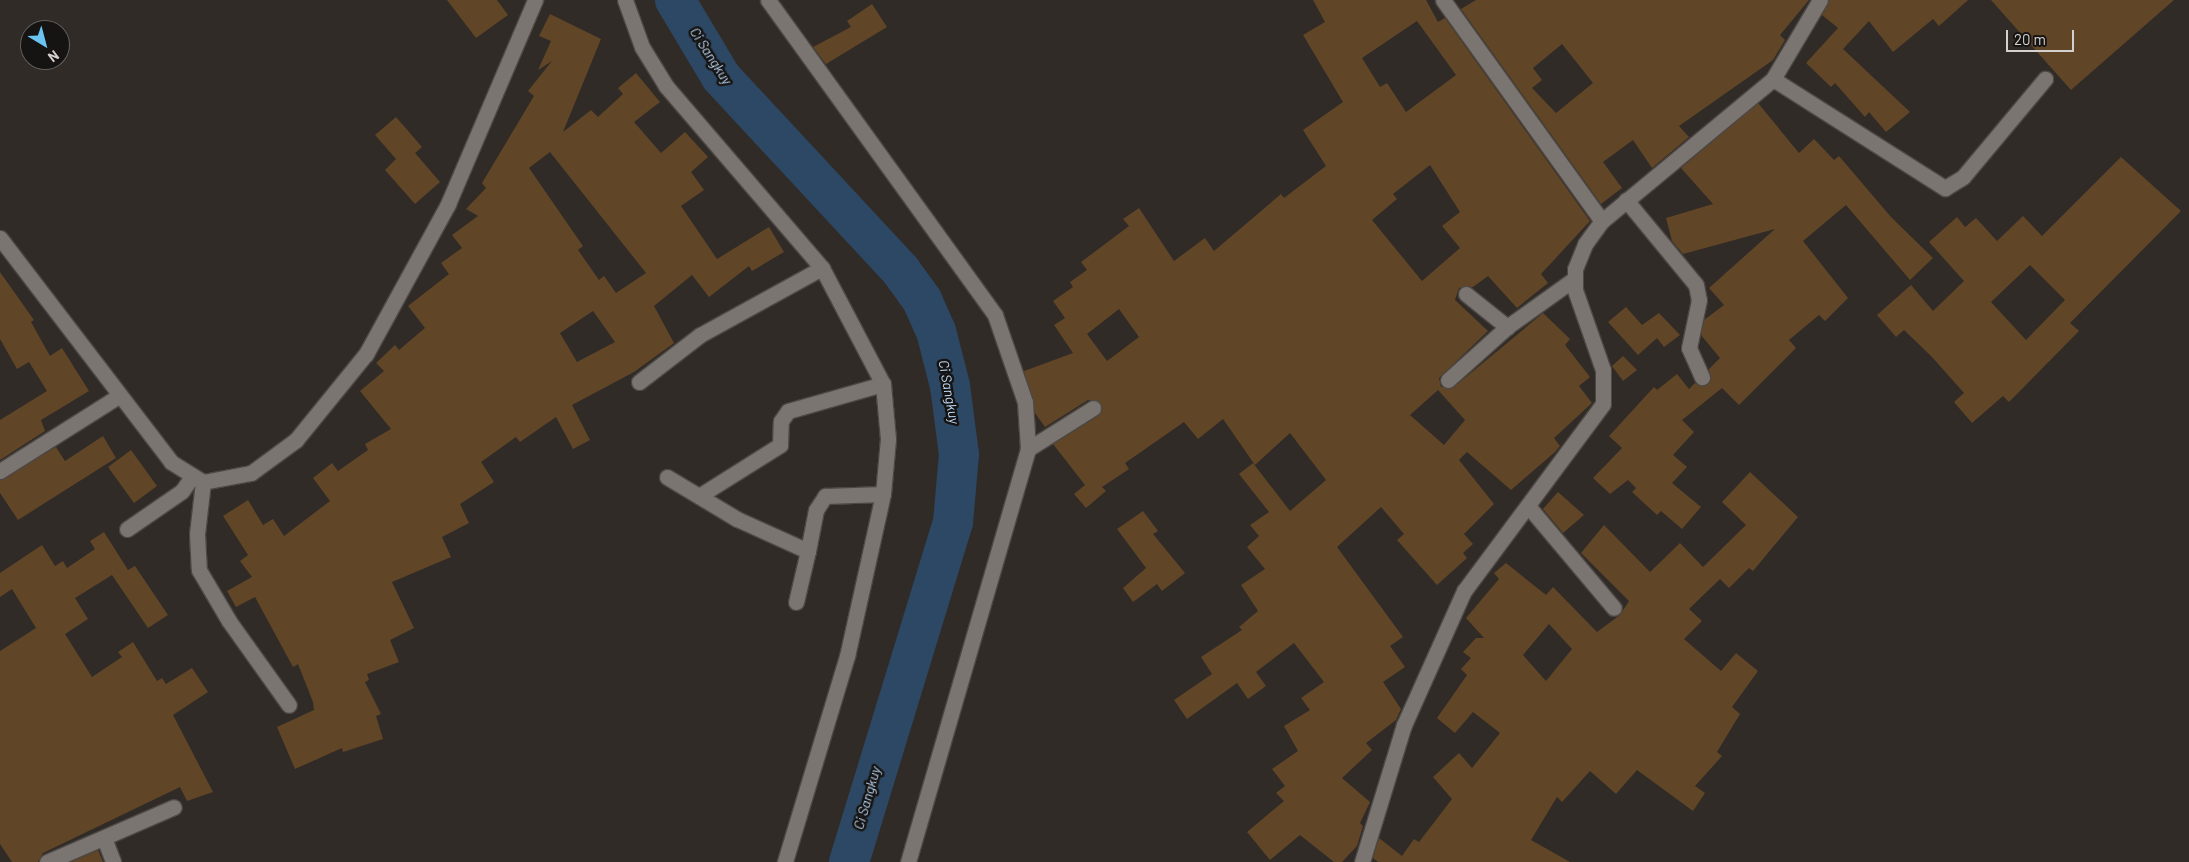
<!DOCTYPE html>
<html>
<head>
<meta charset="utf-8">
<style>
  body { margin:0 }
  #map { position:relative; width:2189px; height:862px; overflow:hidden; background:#302b27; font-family:Barlow,sans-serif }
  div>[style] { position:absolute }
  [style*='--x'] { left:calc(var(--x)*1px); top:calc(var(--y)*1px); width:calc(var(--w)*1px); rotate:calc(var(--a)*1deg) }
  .river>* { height:40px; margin:-20px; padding:0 20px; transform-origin:20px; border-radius:20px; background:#2d4864 }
  .building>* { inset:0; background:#604527 }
  .roads { filter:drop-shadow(1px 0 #4d4845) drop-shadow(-1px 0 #4d4845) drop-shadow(0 1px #4d4845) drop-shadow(0 -1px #4d4845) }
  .minor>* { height:15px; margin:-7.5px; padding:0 7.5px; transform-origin:7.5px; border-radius:7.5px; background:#7b7571 }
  span { translate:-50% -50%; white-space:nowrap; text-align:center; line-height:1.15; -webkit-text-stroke:5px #161412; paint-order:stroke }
  .water-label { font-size:14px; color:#bbd8f7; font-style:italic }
  .north { position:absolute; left:20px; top:20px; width:50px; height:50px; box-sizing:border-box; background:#161412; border:1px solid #625f5d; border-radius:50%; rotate:143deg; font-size:14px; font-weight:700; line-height:20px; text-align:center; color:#d4d0ce }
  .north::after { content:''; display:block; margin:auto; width:18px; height:22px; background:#6bc3f2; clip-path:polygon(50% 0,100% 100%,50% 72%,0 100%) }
  .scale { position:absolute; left:2006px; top:30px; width:68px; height:22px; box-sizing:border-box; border:2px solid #d4d0ce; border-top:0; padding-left:6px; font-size:15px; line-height:18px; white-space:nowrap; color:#d4d0ce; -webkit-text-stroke:4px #161412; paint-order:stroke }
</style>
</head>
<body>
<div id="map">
  <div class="river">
    <div style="--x:675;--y:0;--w:90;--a:59.1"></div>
    <div style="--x:721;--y:77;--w:265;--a:47.1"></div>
    <div style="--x:901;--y:271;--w:36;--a:54"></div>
    <div style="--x:922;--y:300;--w:34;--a:66"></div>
    <div style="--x:936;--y:331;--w:57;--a:75.7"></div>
    <div style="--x:950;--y:386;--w:69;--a:82.5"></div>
    <div style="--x:959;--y:454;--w:68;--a:95"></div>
    <div style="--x:953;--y:522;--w:356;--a:107"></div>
  </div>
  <div class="building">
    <div style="clip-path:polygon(447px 0,497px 0,508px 15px,476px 38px)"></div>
    <div style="clip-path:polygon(evenodd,1313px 0,1426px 0,1438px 22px,1445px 18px,1590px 221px,1541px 274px,1548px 283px,1517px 308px,1488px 276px,1473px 287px,1459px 288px,1455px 300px,1488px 331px,1439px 378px,1441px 387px,1454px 387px,1543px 313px,1570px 339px,1565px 345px,1590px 377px,1579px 386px,1592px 403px,1554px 438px,1560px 446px,1555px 452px,1511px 490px,1467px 452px,1459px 460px,1494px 504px,1464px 534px,1473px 544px,1463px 553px,1467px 558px,1437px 585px,1397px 540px,1404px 534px,1381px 507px,1337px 547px,1403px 637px,1390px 646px,1405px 667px,1383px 682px,1401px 709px,1396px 720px,1366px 743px,1372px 750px,1342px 778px,1370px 802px,1360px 823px,1363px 826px,1357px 846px,1342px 862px,1334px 862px,1300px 835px,1270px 860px,1247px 832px,1284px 801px,1276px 793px,1285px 786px,1272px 769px,1298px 751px,1284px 726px,1310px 710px,1301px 698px,1324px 682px,1294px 643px,1256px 672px,1266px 686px,1248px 699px,1237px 683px,1187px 719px,1174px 700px,1212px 674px,1201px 657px,1242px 630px,1239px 627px,1258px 611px,1241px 585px,1265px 569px,1247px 547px,1259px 536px,1250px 525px,1269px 512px,1239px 474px,1253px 463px,1290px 511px,1326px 480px,1290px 433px,1255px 465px,1223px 419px,1198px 439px,1184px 422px,1125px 463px,1129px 469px,1102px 487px,1106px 491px,1086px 508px,1074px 494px,1085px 485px,1053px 444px,1098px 416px,1101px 403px,1088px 400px,1045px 427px,1035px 413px,1024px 371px,1073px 353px,1054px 325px,1065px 318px,1053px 301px,1073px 287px,1070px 282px,1087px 270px,1081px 262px,1129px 226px,1123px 219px,1139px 208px,1174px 261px,1205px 238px,1214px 251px,1281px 194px,1284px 198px,1326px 166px,1303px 130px,1343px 102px,1303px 35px,1325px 22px,1313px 0,1417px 21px,1456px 75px,1406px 112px,1387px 83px,1380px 87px,1362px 58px,1417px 21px,1313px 0,1430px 165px,1460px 212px,1442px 226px,1460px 248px,1422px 281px,1372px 220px,1397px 199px,1393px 194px,1430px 165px,1313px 0,1119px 309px,1139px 337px,1107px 361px,1087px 334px,1119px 309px,1313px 0,1438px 390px,1465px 420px,1444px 445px,1410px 415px,1438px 390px)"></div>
    <div style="clip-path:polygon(evenodd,1476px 0,1809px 0,1780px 35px,1785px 40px,1773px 60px,1679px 126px,1689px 137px,1652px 168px,1633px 140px,1603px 162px,1622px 188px,1601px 204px,1461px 9px,1476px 0,1562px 44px,1593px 83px,1556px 113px,1532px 88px,1542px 80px,1533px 68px,1562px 44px)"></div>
    <div style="clip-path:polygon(1829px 0,1968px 0,1939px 26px,1933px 19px,1893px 52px,1869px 21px,1843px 49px,1910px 112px,1886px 132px,1869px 112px,1865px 117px,1835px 83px,1831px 87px,1806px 63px,1838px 28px,1822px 15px)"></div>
    <div style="clip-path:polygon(1991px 0,2174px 0,2071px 90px)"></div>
    <div style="clip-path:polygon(872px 4px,887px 27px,826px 64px,813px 47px,851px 27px,847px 21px)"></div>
    <div style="clip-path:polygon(evenodd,550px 14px,601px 39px,563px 132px,591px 110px,598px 117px,623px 94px,618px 88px,636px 73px,660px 102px,634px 122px,661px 153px,685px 132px,708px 157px,691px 172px,704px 190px,681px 206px,717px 259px,769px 227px,784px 252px,752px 271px,749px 266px,709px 297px,692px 275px,654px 306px,674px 343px,634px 372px,572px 405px,590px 440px,573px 449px,556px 417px,520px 442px,516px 437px,481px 462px,494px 482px,460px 504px,469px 523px,442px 537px,451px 557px,392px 582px,414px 628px,390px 640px,399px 662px,367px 674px,369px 680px,365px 682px,381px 714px,376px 716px,383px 739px,343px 752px,342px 748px,295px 769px,277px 727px,314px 710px,313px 702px,298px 664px,293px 667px,255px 597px,236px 607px,227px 591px,252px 577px,240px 561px,248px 555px,223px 516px,248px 500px,263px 525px,273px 519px,284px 536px,330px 501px,313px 478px,332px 463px,338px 471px,368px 450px,365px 444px,391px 429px,360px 391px,384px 371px,376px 363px,395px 345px,399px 350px,425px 328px,408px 306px,449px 274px,441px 263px,462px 248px,452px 235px,478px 216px,466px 209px,486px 188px,482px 183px,534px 96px,528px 91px,552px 61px,538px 70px,551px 41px,539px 36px,550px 14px,550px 152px,646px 273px,616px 293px,604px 276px,599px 280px,578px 250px,583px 246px,529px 168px,550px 152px,550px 14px,593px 311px,615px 342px,577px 362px,560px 333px,593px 311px)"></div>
    <div style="clip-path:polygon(1758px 103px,1799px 153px,1814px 139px,1834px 160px,1839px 156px,1891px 217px,1933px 258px,1910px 280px,1846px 205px,1803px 241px,1848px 298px,1825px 321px,1819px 315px,1789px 340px,1796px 348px,1739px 405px,1722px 388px,1682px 420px,1694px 432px,1673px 455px,1687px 467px,1672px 483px,1701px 507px,1682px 529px,1661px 511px,1657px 515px,1632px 492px,1636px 488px,1628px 480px,1610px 494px,1593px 478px,1622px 448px,1609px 436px,1654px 387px,1657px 390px,1677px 374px,1689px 389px,1695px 383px,1702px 386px,1710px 382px,1709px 369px,1720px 358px,1701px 335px,1704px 320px,1724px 305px,1709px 288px,1775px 229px,1683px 254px,1672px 241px,1666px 218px,1713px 204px,1681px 168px)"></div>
    <div style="clip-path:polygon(396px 117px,422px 147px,415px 153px,440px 182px,415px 204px,385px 170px,396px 159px,375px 135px)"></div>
    <div style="clip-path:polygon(evenodd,2121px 157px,2181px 211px,2070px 323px,2079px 331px,2009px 402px,2003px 396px,1972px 423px,1954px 402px,1964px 393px,1932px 357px,1904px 330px,1896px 337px,1877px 315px,1911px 285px,1933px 311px,1964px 281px,1929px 242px,1957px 217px,1965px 227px,1976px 218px,1997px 241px,2023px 216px,2042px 236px,2121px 157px,2030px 265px,2065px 300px,2026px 340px,1991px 302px,2030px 265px)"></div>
    <div style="clip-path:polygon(0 272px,34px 320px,31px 322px,50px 356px,62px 348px,89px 391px,41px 420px,45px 431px,0 460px,0 420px,47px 391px,29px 362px,17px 369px,0 339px)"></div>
    <div style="clip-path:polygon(1626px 307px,1642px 325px,1659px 313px,1680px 335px,1664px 347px,1657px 338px,1638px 355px,1608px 322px)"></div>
    <div style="clip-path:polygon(1623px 356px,1637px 370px,1623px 381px,1612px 366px)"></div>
    <div style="clip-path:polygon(103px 436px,116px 458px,18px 520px,0 493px,0 480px,56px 447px,65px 461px)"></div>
    <div style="clip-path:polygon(131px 450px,157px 486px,134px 503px,108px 467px)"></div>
    <div style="clip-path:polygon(evenodd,1750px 472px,1798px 517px,1753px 571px,1749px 568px,1729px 588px,1720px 579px,1689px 609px,1702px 621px,1684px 639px,1721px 671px,1736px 653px,1758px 671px,1732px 707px,1740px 714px,1717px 752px,1722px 756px,1695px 786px,1705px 793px,1693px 811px,1637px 770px,1616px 794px,1590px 771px,1562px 802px,1557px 797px,1531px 840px,1570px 862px,1378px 862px,1373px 858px,1379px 838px,1402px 856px,1414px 839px,1419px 842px,1452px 799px,1433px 777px,1459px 753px,1472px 768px,1500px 733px,1473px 712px,1455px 733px,1437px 718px,1467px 675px,1461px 669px,1471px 658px,1463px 652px,1476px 638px,1484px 638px,1466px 618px,1499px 579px,1494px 573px,1506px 563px,1546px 595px,1553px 587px,1597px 632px,1620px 615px,1629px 601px,1581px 553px,1604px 525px,1650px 572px,1680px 543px,1703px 567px,1746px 525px,1722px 502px,1750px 472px,1549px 624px,1572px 649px,1546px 681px,1523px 655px,1549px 624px)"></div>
    <div style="clip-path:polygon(1558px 492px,1584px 515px,1563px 533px,1543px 509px)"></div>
    <div style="clip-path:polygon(1143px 511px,1158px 531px,1153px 534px,1185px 573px,1162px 591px,1157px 584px,1133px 602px,1123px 588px,1146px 568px,1117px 529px)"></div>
    <div style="clip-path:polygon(104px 532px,128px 570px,135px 566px,168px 615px,148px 628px,112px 575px,75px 598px,88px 619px,65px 634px,92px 677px,122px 657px,118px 652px,133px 642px,157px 681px,162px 678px,166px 684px,192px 668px,208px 692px,173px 715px,213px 792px,187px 801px,180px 787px,43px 853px,38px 862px,12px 862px,0 844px,0 651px,36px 628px,12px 589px,0 597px,0 573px,42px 545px,55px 566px,63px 561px,67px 568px,95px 549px,90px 541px)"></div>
    <div style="clip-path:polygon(98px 850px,103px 862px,71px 862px)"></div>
  </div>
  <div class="roads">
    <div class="minor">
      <div style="--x:625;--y:0;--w:50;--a:70.1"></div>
      <div style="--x:642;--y:47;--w:46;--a:58.4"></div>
      <div style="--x:666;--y:86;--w:240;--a:49.4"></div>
      <div style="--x:822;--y:268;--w:131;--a:62.3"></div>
      <div style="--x:883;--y:384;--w:55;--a:84.8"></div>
      <div style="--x:888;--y:439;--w:55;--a:95.2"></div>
      <div style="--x:883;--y:494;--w:166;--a:102.5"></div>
      <div style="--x:847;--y:656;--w:215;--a:106.8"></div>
      <div style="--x:768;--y:0;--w:388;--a:54.2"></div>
      <div style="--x:995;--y:315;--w:92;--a:71"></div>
      <div style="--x:1025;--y:402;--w:47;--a:86.3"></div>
      <div style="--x:1028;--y:449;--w:430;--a:106.2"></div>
      <div style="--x:1443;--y:0;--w:272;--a:54.3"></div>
      <div style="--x:1773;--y:79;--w:204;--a:32.4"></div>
      <div style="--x:1945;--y:188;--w:21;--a:-31"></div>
      <div style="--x:1963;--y:177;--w:128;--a:-50.1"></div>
      <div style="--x:1626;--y:200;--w:110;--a:50.5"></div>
      <div style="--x:1696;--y:285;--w:15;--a:79"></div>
      <div style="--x:1699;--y:300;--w:49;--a:101.8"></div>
      <div style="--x:1689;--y:348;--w:32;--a:66"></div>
      <div style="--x:0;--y:238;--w:282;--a:52.6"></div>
      <div style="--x:171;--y:462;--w:38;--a:32"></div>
      <div style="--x:203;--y:482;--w:49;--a:-10.6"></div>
      <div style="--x:251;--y:473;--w:56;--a:-36.3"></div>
      <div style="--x:296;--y:440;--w:111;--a:-50.9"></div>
      <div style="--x:366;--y:354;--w:171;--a:-61.3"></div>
      <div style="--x:448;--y:204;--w:222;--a:-66.9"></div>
      <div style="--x:1466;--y:294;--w:53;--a:38.8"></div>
      <div style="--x:1507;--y:327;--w:82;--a:-35.6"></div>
      <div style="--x:1448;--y:380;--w:79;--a:-41.9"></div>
      <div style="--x:639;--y:382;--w:77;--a:-37.6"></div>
      <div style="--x:700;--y:335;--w:139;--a:-28.8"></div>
      <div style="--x:1028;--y:449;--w:77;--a:-32.2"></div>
      <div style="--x:0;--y:471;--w:138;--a:-32.3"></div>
      <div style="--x:667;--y:477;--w:82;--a:31"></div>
      <div style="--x:737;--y:519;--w:78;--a:24.3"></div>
      <div style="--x:808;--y:551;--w:42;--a:-79"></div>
      <div style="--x:816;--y:510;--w:17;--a:-57"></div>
      <div style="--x:825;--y:496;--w:58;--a:-2"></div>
      <div style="--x:203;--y:482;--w:52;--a:96.6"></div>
      <div style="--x:197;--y:534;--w:36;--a:87"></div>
      <div style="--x:199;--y:570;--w:59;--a:59.5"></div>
      <div style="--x:229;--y:621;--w:103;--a:54.5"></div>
      <div style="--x:699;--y:496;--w:96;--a:-32.2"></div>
      <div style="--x:780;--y:445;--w:24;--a:-88"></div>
      <div style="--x:781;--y:421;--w:12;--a:-55"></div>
      <div style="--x:788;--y:411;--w:99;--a:-15.9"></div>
      <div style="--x:1528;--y:506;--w:133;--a:49.9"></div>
      <div style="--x:127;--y:529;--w:67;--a:-34.6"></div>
      <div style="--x:182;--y:491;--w:16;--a:-55"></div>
      <div style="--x:796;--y:602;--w:52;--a:-76.8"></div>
      <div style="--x:104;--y:838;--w:26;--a:69"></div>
      <div style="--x:47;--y:862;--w:138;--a:-23.4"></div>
      <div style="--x:1362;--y:862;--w:143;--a:-73"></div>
      <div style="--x:1404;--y:725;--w:147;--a:-65.9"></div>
      <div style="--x:1464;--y:591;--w:233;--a:-53.4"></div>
      <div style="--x:1603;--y:404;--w:34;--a:-90"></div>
      <div style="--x:1603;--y:370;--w:85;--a:-109.3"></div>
      <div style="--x:1575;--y:290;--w:21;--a:-90"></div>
      <div style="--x:1575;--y:269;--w:27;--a:-68"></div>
      <div style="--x:1585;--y:244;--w:29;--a:-54"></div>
      <div style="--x:1602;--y:221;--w:222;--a:-39.7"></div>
      <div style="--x:1773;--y:79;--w:92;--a:-59.3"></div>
    </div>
  </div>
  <div class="water-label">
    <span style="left:711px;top:56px;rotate:57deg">Ci Sangkuy</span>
    <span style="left:949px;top:392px;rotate:80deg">Ci Sangkuy</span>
    <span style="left:867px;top:798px;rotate:-74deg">Ci Sangkuy</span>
  </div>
  <div class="north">N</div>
  <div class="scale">20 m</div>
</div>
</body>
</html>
